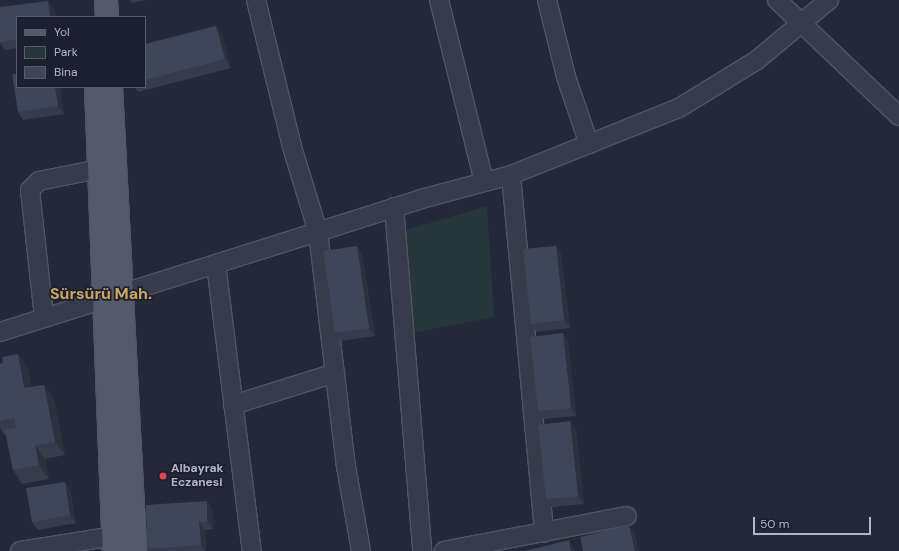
<!DOCTYPE html>
<html>
<head>
<meta charset="utf-8">
<style>
  body { margin:0 }
  #map { position:relative; width:899px; height:551px; overflow:hidden; background:#232939; font-family:"DM Sans",sans-serif }
  div>[style] { position:absolute }
  [style*='--x'] { left:calc(var(--x)*1px); top:calc(var(--y)*1px); width:calc(var(--w)*1px); rotate:calc(var(--a)*1deg) }
  .green>* { inset:0; background:#26363b }
  .roads { filter:drop-shadow(1px 0 #525664) drop-shadow(-1px 0 #525664) drop-shadow(0 1px #525664) drop-shadow(0 -1px #525664) }
  .minor>* { height:18px; margin:-9px; padding:0 9px; transform-origin:9px; border-radius:9px; background:#373b4a }
  .major>* { height:22px; margin:-11px; padding:0 11px; transform-origin:11px; border-radius:11px; background:#555a6a }
  .wall>* { inset:0; background:#373c4d }
  .shaded-wall>* { inset:0; background:#2d313e }
  .building>* { inset:0; background:#404659 }
  .dots>* { width:11px; height:11px; translate:-50% -50%; box-sizing:border-box; border:2px solid #1c202e; border-radius:50% }
  span { translate:-50% -50%; white-space:nowrap; text-align:center; line-height:1.15; -webkit-text-stroke:3.5px #1c202e; paint-order:stroke }
  .poi-label { font-size:12px; color:#b2b6c6; font-weight:700 }
  .left { translate:0 -50%; text-align:left }
  .district-label { font-size:16px; color:#cda665; font-weight:700 }
  .legend { position:absolute; left:16px; top:16px; width:130px; height:72px; box-sizing:border-box; background:#1c202e; border:1px solid #585c6b; margin:0; padding:5px 7px; list-style:none; font-size:12px; color:#b2b6c6 }
  .legend li { display:flex; align-items:center; gap:8px; height:20px }
  .legend b { width:20px; border:1px solid #585c6b }
  .scale { position:absolute; left:753px; top:517px; width:118px; height:18px; box-sizing:border-box; border:2px solid #b2b6c6; border-top:0; padding-left:5px; font-size:12px; line-height:14px; white-space:nowrap; color:#b2b6c6; -webkit-text-stroke:3px #1c202e; paint-order:stroke }
</style>
</head>
<body>
<div id="map">
  <div class="green">
    <div style="clip-path:polygon(487px 206px,494px 317px,412px 333px,403px 231px)"></div>
  </div>
  <div class="roads">
    <div class="minor">
      <div style="--x:256;--y:0;--w:151;--a:76.2"></div>
      <div style="--x:292;--y:147;--w:89;--a:73"></div>
      <div style="--x:318;--y:232;--w:236;--a:83.2"></div>
      <div style="--x:346;--y:466;--w:86;--a:80"></div>
      <div style="--x:439;--y:0;--w:187;--a:76.1"></div>
      <div style="--x:547;--y:0;--w:79;--a:76.1"></div>
      <div style="--x:566;--y:77;--w:71;--a:71.1"></div>
      <div style="--x:777;--y:0;--w:168;--a:43.6"></div>
      <div style="--x:511;--y:175;--w:359;--a:84.7"></div>
      <div style="--x:394;--y:207;--w:345;--a:85.3"></div>
      <div style="--x:216;--y:264;--w:289;--a:82.9"></div>
      <div style="--x:44;--y:317;--w:128;--a:-96.3"></div>
      <div style="--x:30;--y:190;--w:13;--a:-45"></div>
      <div style="--x:39;--y:181;--w:61;--a:-11.3"></div>
      <div style="--x:0;--y:332;--w:442;--a:-17.5"></div>
      <div style="--x:421;--y:199;--w:93;--a:-14.9"></div>
      <div style="--x:511;--y:175;--w:84;--a:-21.7"></div>
      <div style="--x:589;--y:144;--w:97;--a:-21.8"></div>
      <div style="--x:679;--y:108;--w:92;--a:-31.6"></div>
      <div style="--x:757;--y:60;--w:94;--a:-39.8"></div>
      <div style="--x:233;--y:405;--w:107;--a:-17.4"></div>
      <div style="--x:20;--y:551;--w:95;--a:-9.1"></div>
      <div style="--x:444;--y:551;--w:186;--a:-10.8"></div>
    </div>
    <div class="major">
      <div style="--x:106;--y:0;--w:17;--a:87"></div>
      <div style="--x:96;--y:87;--w:464;--a:87.8"></div>
      <div style="--x:111;--y:87;--w:465;--a:87"></div>
    </div>
  </div>
  <div class="wall">
    <div style="clip-path:polygon(130px 0,147px 0,132px 3px)"></div>
    <div style="clip-path:polygon(0 7px,54px 9px,55px 17px,17px 17px,17px 48px,5px 50px,0 43px)"></div>
    <div style="clip-path:polygon(222px 34px,231px 68px,138px 92px,135px 87px,145px 87px,145px 44px)"></div>
    <div style="clip-path:polygon(60px 87px,64px 114px,23px 120px,18px 112px)"></div>
    <div style="clip-path:polygon(357px 246px,362px 254px,375px 336px,341px 341px,335px 333px)"></div>
    <div style="clip-path:polygon(556px 246px,561px 254px,570px 328px,537px 332px,531px 324px)"></div>
    <div style="clip-path:polygon(568px 341px,576px 416px,544px 419px,538px 411px)"></div>
    <div style="clip-path:polygon(3px 363px,28px 368px,31px 387px,44px 385px,54px 399px,65px 455px,45px 459px,49px 479px,22px 484px,13px 470px,6px 435px,5px 436px,0 428px,0 364px)"></div>
    <div style="clip-path:polygon(570px 421px,576px 429px,584px 504px,551px 507px,546px 499px)"></div>
    <div style="clip-path:polygon(65px 482px,70px 490px,76px 523px,38px 530px,32px 522px)"></div>
    <div style="clip-path:polygon(207px 501px,212px 509px,213px 529px,205px 530px,206px 551px,148px 551px,147px 549px)"></div>
  </div>
  <div class="shaded-wall">
    <div style="clip-path:polygon(48px 1px,54px 9px,55px 17px,50px 17px)"></div>
    <div style="clip-path:polygon(216px 26px,222px 34px,231px 68px,225px 59px)"></div>
    <div style="clip-path:polygon(55px 87px,60px 87px,64px 114px,58px 106px)"></div>
    <div style="clip-path:polygon(357px 246px,362px 254px,375px 336px,369px 328px)"></div>
    <div style="clip-path:polygon(556px 246px,561px 254px,570px 328px,564px 320px)"></div>
    <div style="clip-path:polygon(563px 333px,568px 341px,576px 416px,571px 408px)"></div>
    <div style="clip-path:polygon(18px 354px,28px 368px,34px 402px,24px 388px)"></div>
    <div style="clip-path:polygon(44px 385px,54px 399px,65px 455px,55px 442px)"></div>
    <div style="clip-path:polygon(570px 421px,576px 429px,584px 504px,578px 496px)"></div>
    <div style="clip-path:polygon(35px 445px,45px 459px,49px 479px,39px 465px)"></div>
    <div style="clip-path:polygon(65px 482px,70px 490px,76px 523px,70px 515px)"></div>
    <div style="clip-path:polygon(207px 501px,212px 509px,213px 529px,207px 521px)"></div>
    <div style="clip-path:polygon(199px 522px,205px 530px,206px 551px,205px 551px,201px 545px)"></div>
    <div style="clip-path:polygon(629px 525px,635px 533px,639px 551px,635px 551px)"></div>
    <div style="clip-path:polygon(569px 540px,574px 548px,575px 551px,571px 551px)"></div>
  </div>
  <div class="building">
    <div style="clip-path:polygon(48px 1px,50px 17px,17px 17px,17px 39px,0 42px,0 7px)"></div>
    <div style="clip-path:polygon(216px 26px,225px 59px,145px 80px,145px 44px)"></div>
    <div style="clip-path:polygon(12px 74px,17px 74px,17px 87px,55px 87px,58px 106px,18px 112px)"></div>
    <div style="clip-path:polygon(357px 246px,369px 328px,335px 333px,323px 251px)"></div>
    <div style="clip-path:polygon(556px 246px,564px 320px,531px 324px,523px 249px)"></div>
    <div style="clip-path:polygon(563px 333px,571px 408px,538px 411px,530px 337px)"></div>
    <div style="clip-path:polygon(18px 354px,24px 388px,44px 385px,55px 442px,35px 445px,39px 465px,13px 470px,5px 430px,16px 428px,14px 418px,0 421px,0 364px,3px 363px,2px 357px)"></div>
    <div style="clip-path:polygon(570px 421px,578px 496px,546px 499px,538px 425px)"></div>
    <div style="clip-path:polygon(65px 482px,70px 515px,32px 522px,26px 488px)"></div>
    <div style="clip-path:polygon(207px 501px,207px 521px,199px 522px,201px 545px,147px 549px,146px 505px)"></div>
    <div style="clip-path:polygon(629px 525px,635px 551px,583px 551px,580px 537px)"></div>
    <div style="clip-path:polygon(569px 540px,571px 551px,525px 551px)"></div>
  </div>
  <div class="dots">
    <div style="left:163px;top:476px;background:#e0444e"></div>
  </div>
  <div class="poi-label">
    <span class="left" style="left:171px;top:476px">Albayrak<br>Eczanesi</span>
  </div>
  <div class="district-label">
    <span style="left:101px;top:294px">Sürsürü Mah.</span>
  </div>
  <ul class="legend">
  <li><b style="height:5px;background:#555a6a"></b>Yol</li>
  <li><b style="height:11px;background:#26363b"></b>Park</li>
  <li><b style="height:11px;background:#404659"></b>Bina</li>
  </ul>
  <div class="scale">50 m</div>
</div>
</body>
</html>
